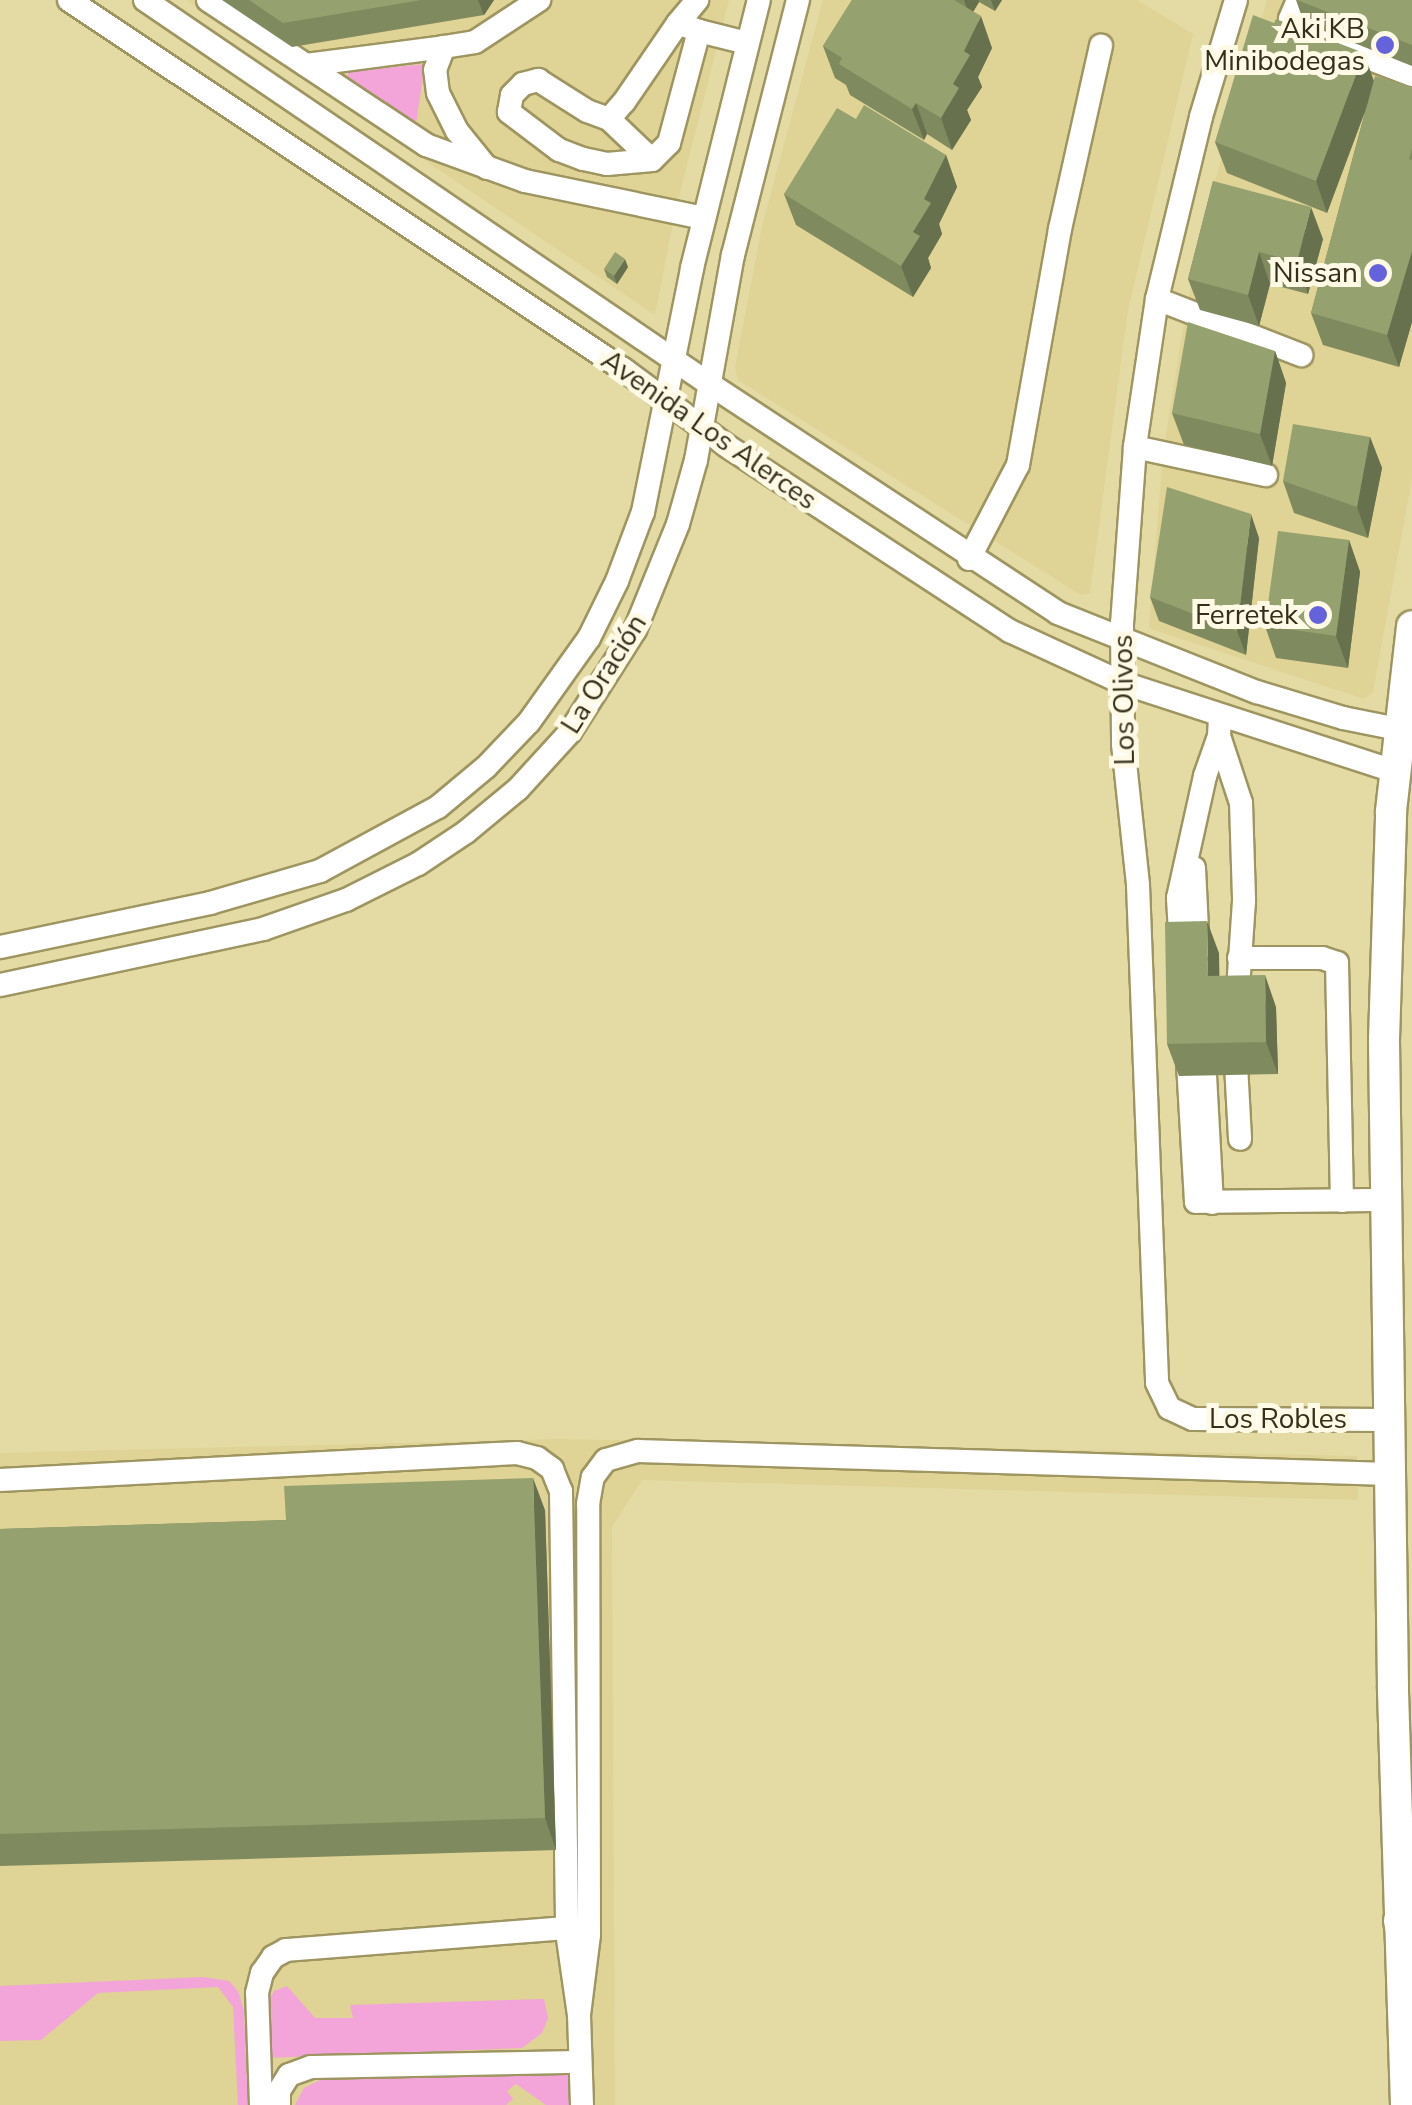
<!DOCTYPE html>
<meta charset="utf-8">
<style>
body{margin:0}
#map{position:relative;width:1412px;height:2105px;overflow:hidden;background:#e4daa4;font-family:"Nunito Sans",sans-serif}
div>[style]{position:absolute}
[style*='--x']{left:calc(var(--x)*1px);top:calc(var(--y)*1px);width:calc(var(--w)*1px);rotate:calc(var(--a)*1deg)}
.built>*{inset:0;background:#dfd395}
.green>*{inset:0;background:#f3a5da}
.roads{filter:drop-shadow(2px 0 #9e9561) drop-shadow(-2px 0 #9e9561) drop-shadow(0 2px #9e9561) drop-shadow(0 -2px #9e9561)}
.minor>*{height:22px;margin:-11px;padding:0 11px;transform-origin:11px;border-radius:11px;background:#fff}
.major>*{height:30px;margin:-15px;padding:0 15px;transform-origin:15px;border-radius:15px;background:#fff}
.highway>*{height:35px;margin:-17.5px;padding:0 17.5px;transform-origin:17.5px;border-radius:17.5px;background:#fff}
.wall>*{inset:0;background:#808a5f}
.shaded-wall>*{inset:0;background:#68714d}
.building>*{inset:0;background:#95a16e}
.dots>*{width:28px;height:28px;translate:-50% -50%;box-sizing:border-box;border:5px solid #fefae5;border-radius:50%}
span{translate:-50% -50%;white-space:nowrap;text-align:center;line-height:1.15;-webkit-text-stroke:10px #fefae5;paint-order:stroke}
.poi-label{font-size:28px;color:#332f19}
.right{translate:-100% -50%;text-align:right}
.street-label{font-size:28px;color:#332f19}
</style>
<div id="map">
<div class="built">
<div style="clip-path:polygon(186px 0,729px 0,675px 212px,655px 315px)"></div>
<div style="clip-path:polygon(823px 0,1137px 0,1193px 34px,1128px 310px,1090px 593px,1081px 595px,738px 380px,735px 368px,762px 226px)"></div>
<div style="clip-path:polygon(1267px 0,1412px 0,1412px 478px,1373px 692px,1364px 699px,1149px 628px,1163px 453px,1186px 310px,1211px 195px)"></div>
<div style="clip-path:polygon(560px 1439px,1357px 1456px,1358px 1500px,642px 1480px,612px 1527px,615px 2105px,0 2105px,0 1453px)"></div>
</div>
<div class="green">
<div style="clip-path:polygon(425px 64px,416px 123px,348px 77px,348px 72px)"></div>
<div style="clip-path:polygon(203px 1977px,229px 1981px,238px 1991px,244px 2011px,248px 2105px,238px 2105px,233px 2007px,218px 1987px,98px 1993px,41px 2040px,0 2041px,0 1986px)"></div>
<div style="clip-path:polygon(287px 1986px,315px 2018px,353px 2018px,350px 2005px,544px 1999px,548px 2018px,542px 2033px,522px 2048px,266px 2058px,264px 2008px,274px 1991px)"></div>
<div style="clip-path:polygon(572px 2074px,571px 2105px,546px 2105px,516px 2084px,507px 2091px,513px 2099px,506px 2105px,295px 2105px,304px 2088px,320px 2080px)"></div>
</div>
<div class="roads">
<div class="minor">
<div style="--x:69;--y:0;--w:666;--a:33.67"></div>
<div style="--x:623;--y:369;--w:129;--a:36.5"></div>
<div style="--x:727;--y:446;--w:338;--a:33.2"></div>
<div style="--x:1010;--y:631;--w:124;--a:24.7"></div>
<div style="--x:1123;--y:683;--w:285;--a:18"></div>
<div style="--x:145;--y:0;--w:681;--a:34.23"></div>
<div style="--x:708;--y:383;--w:419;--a:33.3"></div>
<div style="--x:1058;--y:613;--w:214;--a:21.7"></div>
<div style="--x:1257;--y:692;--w:90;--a:16.8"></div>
<div style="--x:1343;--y:718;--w:56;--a:11.3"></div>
<div style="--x:208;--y:0;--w:262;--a:33.6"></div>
<div style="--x:426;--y:145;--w:105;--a:20"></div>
<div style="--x:525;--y:181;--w:183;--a:11.7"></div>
<div style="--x:1236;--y:0;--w:122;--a:106.7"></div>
<div style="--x:1201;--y:117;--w:187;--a:103.6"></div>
<div style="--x:1157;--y:299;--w:150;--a:98.5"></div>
<div style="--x:1135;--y:447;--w:176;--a:94.2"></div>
<div style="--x:1122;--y:623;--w:121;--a:89.5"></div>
<div style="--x:1123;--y:744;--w:142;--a:83.9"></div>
<div style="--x:1138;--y:885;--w:498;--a:87.8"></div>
<div style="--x:1157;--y:1383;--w:28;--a:64"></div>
<div style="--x:1169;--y:1408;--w:26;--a:25"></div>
<div style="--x:1193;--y:1419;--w:196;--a:0.3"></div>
<div style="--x:1298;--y:0;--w:21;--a:113"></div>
<div style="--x:1290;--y:19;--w:14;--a:60"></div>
<div style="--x:1297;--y:31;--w:123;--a:20.9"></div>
<div style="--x:678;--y:23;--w:22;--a:21"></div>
<div style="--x:699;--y:31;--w:116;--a:105"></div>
<div style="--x:669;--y:143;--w:24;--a:135"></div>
<div style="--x:652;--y:160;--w:45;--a:174.9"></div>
<div style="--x:607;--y:164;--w:25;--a:-168"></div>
<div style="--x:583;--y:159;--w:26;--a:-159"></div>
<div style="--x:559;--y:150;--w:63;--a:-142.8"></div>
<div style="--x:509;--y:112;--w:17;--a:-80"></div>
<div style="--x:512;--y:95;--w:16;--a:-45"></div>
<div style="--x:523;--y:84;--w:16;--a:-15"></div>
<div style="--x:538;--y:80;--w:58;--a:32.3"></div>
<div style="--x:587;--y:111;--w:23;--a:20"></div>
<div style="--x:609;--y:119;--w:23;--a:-49"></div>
<div style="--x:624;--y:102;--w:96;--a:-55.6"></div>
<div style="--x:678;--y:23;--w:30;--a:-50"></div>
<div style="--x:699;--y:31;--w:49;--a:14"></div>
<div style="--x:306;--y:65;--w:139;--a:-7.4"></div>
<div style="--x:609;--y:119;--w:59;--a:43.6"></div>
<div style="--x:487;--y:168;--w:48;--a:-129"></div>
<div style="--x:457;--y:131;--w:42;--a:-116.6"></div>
<div style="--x:438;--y:93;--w:23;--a:-97"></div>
<div style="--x:435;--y:70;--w:25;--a:-69"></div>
<div style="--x:444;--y:47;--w:31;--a:-9"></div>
<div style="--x:475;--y:42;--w:77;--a:-33.3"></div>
<div style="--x:1157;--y:299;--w:155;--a:21.3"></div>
<div style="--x:1135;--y:447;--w:134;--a:12.1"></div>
<div style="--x:969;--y:559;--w:106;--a:-62.5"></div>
<div style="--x:1018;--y:465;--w:240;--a:-79.9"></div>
<div style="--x:1060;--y:229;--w:188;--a:-77.4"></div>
<div style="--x:1219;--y:736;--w:71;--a:71.8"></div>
<div style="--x:1241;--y:803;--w:98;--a:88.2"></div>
<div style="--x:1244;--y:901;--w:103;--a:93.9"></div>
<div style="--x:1194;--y:868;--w:83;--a:87.2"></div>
<div style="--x:0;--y:947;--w:215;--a:-11.8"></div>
<div style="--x:210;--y:903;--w:115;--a:-16.2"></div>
<div style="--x:320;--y:871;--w:134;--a:-28.5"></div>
<div style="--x:438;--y:807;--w:62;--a:-39.8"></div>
<div style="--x:486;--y:767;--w:62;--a:-46.3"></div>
<div style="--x:529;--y:722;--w:103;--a:-54.5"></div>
<div style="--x:589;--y:638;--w:64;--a:-63.8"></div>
<div style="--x:617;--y:581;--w:74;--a:-69.4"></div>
<div style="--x:643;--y:512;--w:249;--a:-78.6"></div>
<div style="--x:692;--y:268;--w:276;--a:-76"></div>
<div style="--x:1181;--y:949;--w:51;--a:-93.4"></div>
<div style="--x:1178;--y:898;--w:125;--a:-77.5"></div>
<div style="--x:1205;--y:776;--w:42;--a:-70.7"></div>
<div style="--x:1219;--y:736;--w:18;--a:-87"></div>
<div style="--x:1239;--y:958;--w:83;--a:0"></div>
<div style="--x:1322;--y:958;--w:16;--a:18"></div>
<div style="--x:1337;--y:963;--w:238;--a:88.8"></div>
<div style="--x:0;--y:985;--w:269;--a:-12"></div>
<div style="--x:263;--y:929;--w:88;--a:-19.3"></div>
<div style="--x:346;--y:900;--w:80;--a:-26.6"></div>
<div style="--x:418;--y:864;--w:58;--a:-33.7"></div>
<div style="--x:466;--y:832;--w:67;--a:-39.6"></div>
<div style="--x:518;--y:789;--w:77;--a:-47.6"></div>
<div style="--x:570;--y:732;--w:121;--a:-57.5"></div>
<div style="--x:635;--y:630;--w:114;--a:-67.9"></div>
<div style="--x:678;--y:524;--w:66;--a:-74.3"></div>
<div style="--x:696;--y:460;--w:208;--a:-79.8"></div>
<div style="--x:733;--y:255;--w:263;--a:-75.7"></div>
<div style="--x:1187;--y:1046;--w:156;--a:86.7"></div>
<div style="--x:1196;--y:1202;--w:192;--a:-0.6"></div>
<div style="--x:1235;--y:1046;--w:93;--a:86.9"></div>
<div style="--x:1205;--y:1075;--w:128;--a:86.9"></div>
<div style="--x:0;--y:1480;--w:518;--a:-2.99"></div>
<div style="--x:517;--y:1453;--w:21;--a:14"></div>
<div style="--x:537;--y:1458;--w:19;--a:36"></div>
<div style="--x:552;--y:1469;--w:24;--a:68"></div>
<div style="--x:561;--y:1491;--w:441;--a:89.2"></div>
<div style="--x:567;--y:1932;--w:84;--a:81.8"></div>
<div style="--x:579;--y:2015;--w:90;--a:88.1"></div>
<div style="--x:579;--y:2015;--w:81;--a:-82.9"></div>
<div style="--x:589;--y:1935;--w:431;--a:-90.1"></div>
<div style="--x:588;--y:1504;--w:27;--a:-80"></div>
<div style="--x:593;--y:1477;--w:21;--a:-53"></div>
<div style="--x:606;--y:1460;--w:33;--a:-16"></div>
<div style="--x:638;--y:1451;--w:752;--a:1.75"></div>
<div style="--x:261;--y:2105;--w:112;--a:-92"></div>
<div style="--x:257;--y:1993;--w:21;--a:-76"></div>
<div style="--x:262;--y:1973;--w:19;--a:-55"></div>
<div style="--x:273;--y:1957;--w:15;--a:-28"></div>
<div style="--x:286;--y:1950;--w:283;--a:-4.5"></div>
<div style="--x:279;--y:2105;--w:14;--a:-90"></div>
<div style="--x:279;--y:2091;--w:19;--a:-58"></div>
<div style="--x:289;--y:2075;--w:23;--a:-20"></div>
<div style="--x:311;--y:2067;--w:269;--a:-1.1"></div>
</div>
<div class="major">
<div style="--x:1406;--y:2105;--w:419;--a:-91.8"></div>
<div style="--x:1393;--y:1686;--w:646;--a:-90.8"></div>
<div style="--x:1384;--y:1040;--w:229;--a:-88.2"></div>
<div style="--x:1391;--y:811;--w:186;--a:-83.5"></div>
</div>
<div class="highway">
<div style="--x:1401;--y:1920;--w:55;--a:78.5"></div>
</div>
</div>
<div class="wall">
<div style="clip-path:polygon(222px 0,494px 0,484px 15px,292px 47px)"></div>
<div style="clip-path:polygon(852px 0,1002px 0,995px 11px,979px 2px,973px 12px,992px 48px,978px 77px,982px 87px,967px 110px,971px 120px,952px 150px,927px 134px,924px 140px,850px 95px,846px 85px,835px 78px,823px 46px)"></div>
<div style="clip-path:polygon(1296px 0,1412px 0,1412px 66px,1304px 23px)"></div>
<div style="clip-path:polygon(1374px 80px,1412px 87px,1412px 322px,1399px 367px,1323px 345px,1311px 313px,1365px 112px,1327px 213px,1227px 173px,1215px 142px)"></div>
<div style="clip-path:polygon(856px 119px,946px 155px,957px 187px,939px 224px,942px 234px,928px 258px,931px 268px,913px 297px,796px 225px,784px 194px)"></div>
<div style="clip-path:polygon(1213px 181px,1323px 239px,1308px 294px,1270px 284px,1259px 326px,1200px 310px,1188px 279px)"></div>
<div style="clip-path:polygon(628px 267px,617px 284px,607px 277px,604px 269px)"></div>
<div style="clip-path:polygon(1275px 351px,1286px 383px,1272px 466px,1184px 445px,1172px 413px)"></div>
<div style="clip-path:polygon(1370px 437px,1382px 468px,1368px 538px,1294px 513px,1283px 481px)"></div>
<div style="clip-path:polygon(1259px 538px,1246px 655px,1159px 621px,1150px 597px)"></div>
<div style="clip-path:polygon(1349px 540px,1360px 572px,1348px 668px,1276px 658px,1265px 626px)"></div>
<div style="clip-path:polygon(1219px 953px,1219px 976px,1276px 1007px,1278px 1074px,1179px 1076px,1167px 1044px)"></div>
<div style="clip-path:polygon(545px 1510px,556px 1850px,0 1866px,0 1529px,286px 1520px)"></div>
</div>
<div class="shaded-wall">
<div style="clip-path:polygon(478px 0,494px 0,484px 15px)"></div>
<div style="clip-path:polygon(964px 0,979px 0,979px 2px,970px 17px)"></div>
<div style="clip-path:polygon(991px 0,1002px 0,995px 11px)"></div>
<div style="clip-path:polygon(981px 16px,992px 48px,978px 77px,982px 87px,967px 110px,971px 120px,952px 150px,941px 118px,964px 51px)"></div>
<div style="clip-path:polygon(1364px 53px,1375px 84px,1327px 213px,1316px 181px)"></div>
<div style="clip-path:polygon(916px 103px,927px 134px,924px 140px,912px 109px)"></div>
<div style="clip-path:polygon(946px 155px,957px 187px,939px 224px,942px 234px,928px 258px,931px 268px,913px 297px,901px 266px,924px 199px)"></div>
<div style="clip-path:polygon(1311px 207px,1323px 239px,1308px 294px,1297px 262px)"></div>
<div style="clip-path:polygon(1412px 251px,1412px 322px,1399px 367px,1387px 335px)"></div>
<div style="clip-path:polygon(1259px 252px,1270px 284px,1259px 326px,1248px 295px)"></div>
<div style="clip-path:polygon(625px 259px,628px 267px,617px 284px,614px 276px)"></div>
<div style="clip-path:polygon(1275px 351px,1286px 383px,1272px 466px,1260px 434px)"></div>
<div style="clip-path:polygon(1370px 437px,1382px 468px,1368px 538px,1357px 507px)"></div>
<div style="clip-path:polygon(1251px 514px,1259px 538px,1246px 655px,1237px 631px)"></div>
<div style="clip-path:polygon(1349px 540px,1360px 572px,1348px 668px,1336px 636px)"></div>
<div style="clip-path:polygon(1207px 921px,1219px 953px,1220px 1008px,1208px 976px)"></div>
<div style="clip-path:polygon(1265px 975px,1276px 1007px,1278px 1074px,1266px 1042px)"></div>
<div style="clip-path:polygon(533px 1478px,545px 1510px,556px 1850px,545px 1818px)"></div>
</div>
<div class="building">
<div style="clip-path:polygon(249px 0,422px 0,283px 23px)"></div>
<div style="clip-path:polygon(852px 0,954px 0,981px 16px,964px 51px,970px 55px,953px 84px,959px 88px,941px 118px,916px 103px,912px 109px,839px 64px,842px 58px,823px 46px)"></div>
<div style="clip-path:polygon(1297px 0,1412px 0,1412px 45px)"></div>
<div style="clip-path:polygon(1253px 15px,1274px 23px,1276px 19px,1364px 53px,1316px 181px,1215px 142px)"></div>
<div style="clip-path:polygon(1375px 76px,1412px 87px,1412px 148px,1409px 159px,1412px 160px,1412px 251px,1387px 335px,1311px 313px)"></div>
<div style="clip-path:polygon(864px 105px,946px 155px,924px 199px,931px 203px,913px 232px,920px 236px,901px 266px,784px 194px,837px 108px,856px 119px)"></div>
<div style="clip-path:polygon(1213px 181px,1311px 207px,1297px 262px,1259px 252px,1248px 295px,1188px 279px)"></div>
<div style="clip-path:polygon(615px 252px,625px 259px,614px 276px,604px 269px)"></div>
<div style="clip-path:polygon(1188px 322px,1275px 351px,1260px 434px,1172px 413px)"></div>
<div style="clip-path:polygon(1293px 424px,1370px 437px,1357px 507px,1283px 481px)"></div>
<div style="clip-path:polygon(1167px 487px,1251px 514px,1237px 631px,1150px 597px)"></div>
<div style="clip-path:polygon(1278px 531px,1349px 540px,1336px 636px,1265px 626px)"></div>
<div style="clip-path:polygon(1207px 921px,1208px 976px,1265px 975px,1266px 1042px,1167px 1044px,1165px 922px)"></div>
<div style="clip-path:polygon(533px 1478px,545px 1818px,0 1834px,0 1529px,286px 1520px,284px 1486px)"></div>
</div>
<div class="dots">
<div style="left:1385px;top:45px;background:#6463dc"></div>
<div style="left:1378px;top:273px;background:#6463dc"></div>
<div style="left:1318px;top:615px;background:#6463dc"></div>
</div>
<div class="poi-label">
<span class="right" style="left:1365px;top:45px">Aki KB<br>Minibodegas</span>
<span class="right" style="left:1358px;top:273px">Nissan</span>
<span class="right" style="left:1298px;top:615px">Ferretek</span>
</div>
<div class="street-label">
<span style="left:709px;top:430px;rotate:35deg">Avenida Los Alerces</span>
<span style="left:604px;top:674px;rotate:-58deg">La Oración</span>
<span style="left:1124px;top:700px;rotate:-91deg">Los Olivos</span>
<span style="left:1278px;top:1419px">Los Robles</span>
</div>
</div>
